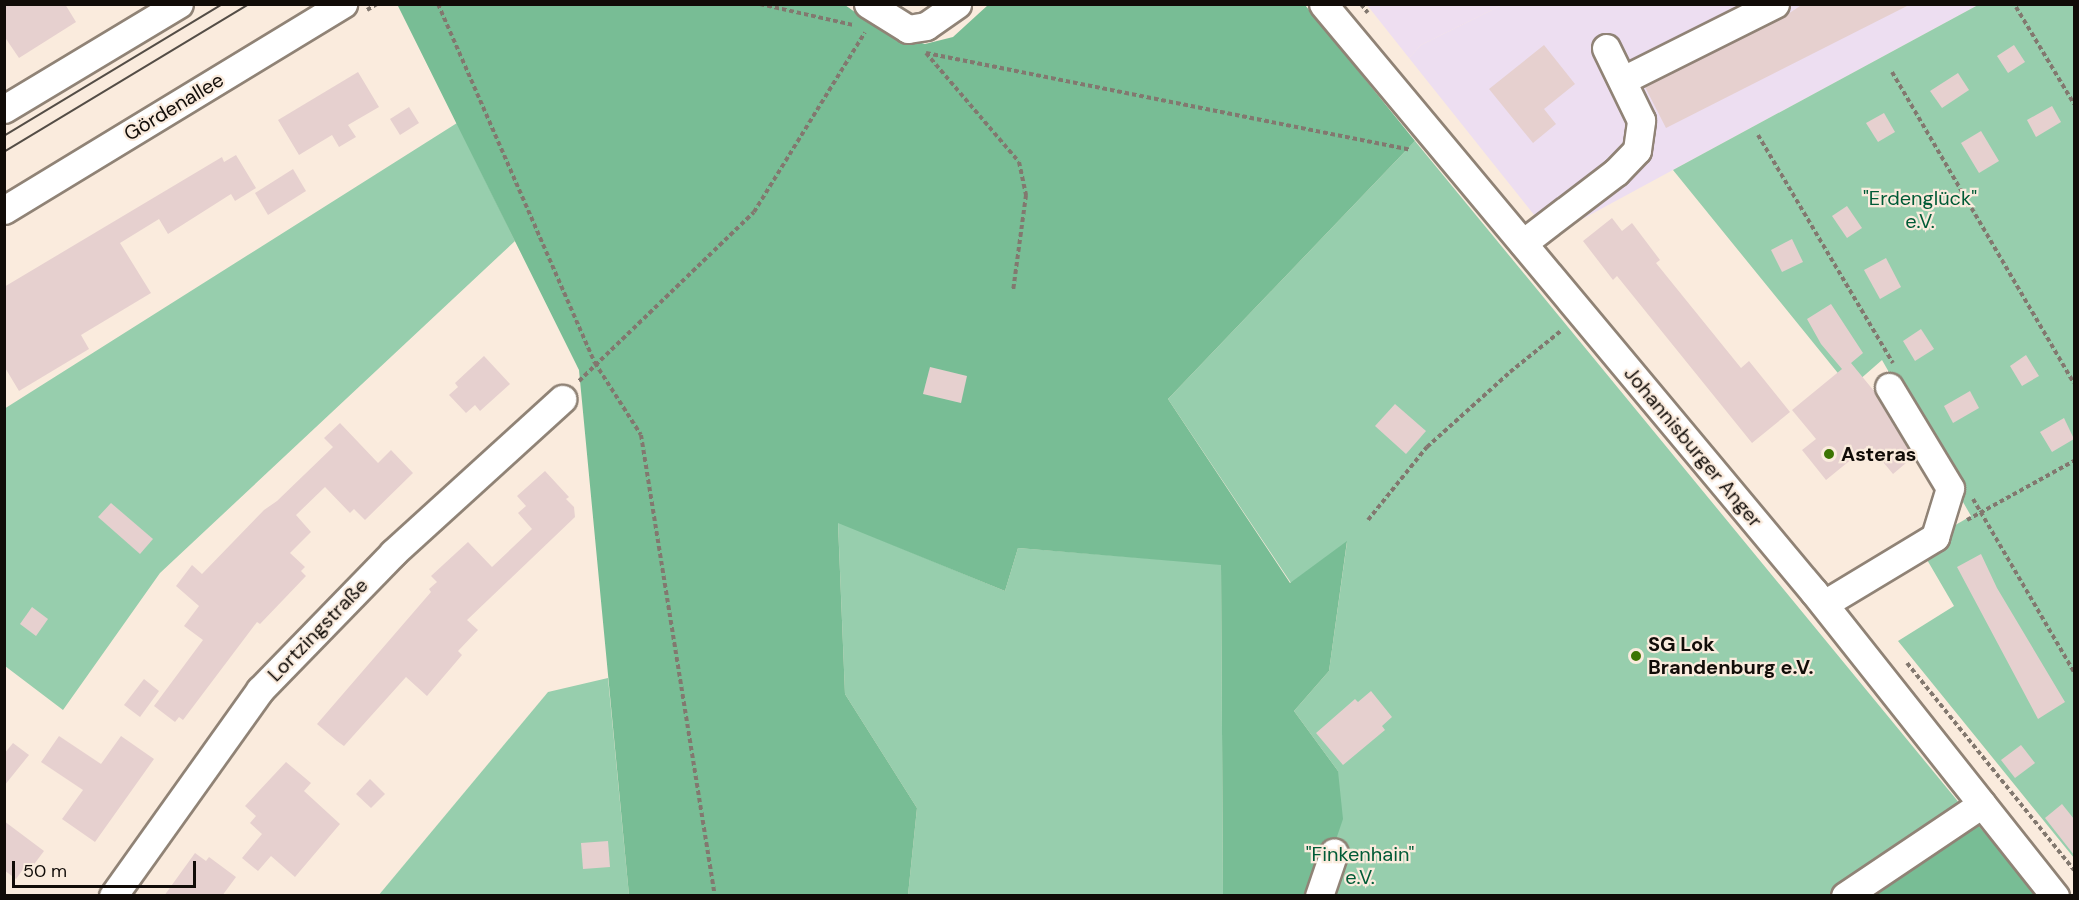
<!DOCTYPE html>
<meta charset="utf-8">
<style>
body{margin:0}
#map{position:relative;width:2079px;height:900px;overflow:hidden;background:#faebdd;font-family:"DM Sans",sans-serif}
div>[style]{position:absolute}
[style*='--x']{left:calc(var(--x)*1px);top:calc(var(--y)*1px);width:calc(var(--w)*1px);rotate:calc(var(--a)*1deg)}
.commercial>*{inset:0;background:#eedef1}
.industrial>*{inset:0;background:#eddef1}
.green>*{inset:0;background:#97cead}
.forest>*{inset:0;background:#78bd95}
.building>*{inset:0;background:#e6d0cf}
.path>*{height:4px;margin-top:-2px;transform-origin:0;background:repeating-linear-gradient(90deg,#82786f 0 4.5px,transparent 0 7.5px)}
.roads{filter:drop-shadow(2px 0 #908376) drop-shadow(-2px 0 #908376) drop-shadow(0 2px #908376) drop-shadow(0 -2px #908376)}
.minor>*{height:27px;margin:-13.5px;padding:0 13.5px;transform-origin:13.5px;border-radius:13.5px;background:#fff}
.tram>*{height:1.5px;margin:-0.75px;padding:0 0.75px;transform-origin:0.75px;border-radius:0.75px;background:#544d46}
.dots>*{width:16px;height:16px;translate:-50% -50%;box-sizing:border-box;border:3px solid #faebdd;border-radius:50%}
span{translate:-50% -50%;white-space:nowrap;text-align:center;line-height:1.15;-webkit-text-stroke:4.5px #faebdd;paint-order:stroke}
.street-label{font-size:20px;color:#110c08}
.park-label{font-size:20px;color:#005b36}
.poi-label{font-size:20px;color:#110c08;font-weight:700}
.left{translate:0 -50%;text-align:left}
.frame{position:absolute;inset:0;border:6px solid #110c08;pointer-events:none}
.scale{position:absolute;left:12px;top:861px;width:184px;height:27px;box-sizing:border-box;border:3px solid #110c08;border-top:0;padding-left:8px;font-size:18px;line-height:21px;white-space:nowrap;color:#110c08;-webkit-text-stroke:4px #faebdd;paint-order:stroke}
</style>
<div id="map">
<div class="commercial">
<div style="clip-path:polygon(1367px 5px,1502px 5px,1421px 45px,1409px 58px)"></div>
</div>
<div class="industrial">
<div style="clip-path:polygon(1502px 5px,1978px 5px,1551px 236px,1409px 58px,1421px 45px)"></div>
</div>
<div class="green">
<div style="clip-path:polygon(1978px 5px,2074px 5px,2074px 858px,1898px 641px,1954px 606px,1919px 546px,1971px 516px,1882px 360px,1850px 388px,1673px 170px)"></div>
<div style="clip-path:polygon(457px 123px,515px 241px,160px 573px,63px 710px,5px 666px,4px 409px)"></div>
<div style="clip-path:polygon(1415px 141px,1965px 810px,1836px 895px,1317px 895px,1338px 771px,1294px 711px,1329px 671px,1347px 542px,1291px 583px,1168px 399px)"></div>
<div style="clip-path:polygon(838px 522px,1005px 591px,1018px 548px,1221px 564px,1223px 895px,908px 895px,917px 808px,845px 694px)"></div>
<div style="clip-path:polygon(608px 678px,629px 895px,378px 896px,548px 692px)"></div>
</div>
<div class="forest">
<div style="clip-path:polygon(401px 4px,845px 5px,880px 30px,925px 44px,953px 37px,988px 5px,1305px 5px,1415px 141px,1168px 399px,1290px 583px,1347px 541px,1329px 671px,1294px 711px,1338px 771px,1343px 819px,1317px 895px,1223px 895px,1221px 565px,1018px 548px,1005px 591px,838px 523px,845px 694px,917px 808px,908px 895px,629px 895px,579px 370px,398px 6px)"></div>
<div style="clip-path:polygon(1965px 810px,2038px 895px,1836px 896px)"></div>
</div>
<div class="building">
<div style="clip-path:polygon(4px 4px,65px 4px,76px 22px,19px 58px,4px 36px)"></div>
<div style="clip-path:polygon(1803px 4px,1911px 4px,1666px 128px,1645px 87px,1782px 18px)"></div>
<div style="clip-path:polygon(1544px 45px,1575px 84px,1544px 109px,1556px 124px,1533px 143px,1489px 89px)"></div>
<div style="clip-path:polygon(2014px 45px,2025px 62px,2008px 73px,1997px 56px)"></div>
<div style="clip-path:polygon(358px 72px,379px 107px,348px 125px,356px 137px,339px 147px,332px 135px,299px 155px,278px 120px)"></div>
<div style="clip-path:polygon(1958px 73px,1969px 90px,1942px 108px,1930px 91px)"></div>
<div style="clip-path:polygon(2052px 106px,2061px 122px,2036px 137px,2027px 120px)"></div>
<div style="clip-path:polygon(409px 107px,419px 123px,400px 135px,390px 119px)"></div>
<div style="clip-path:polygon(1884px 113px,1895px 132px,1878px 142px,1866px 123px)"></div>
<div style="clip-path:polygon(1981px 131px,1999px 161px,1979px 173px,1961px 143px)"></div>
<div style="clip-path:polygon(236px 155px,256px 188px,235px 201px,231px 194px,168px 234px,159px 219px,120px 243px,151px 293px,81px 335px,89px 349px,19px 391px,4px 366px,4px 287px,222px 157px,224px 162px)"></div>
<div style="clip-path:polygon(293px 169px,306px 191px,268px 215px,255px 193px)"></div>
<div style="clip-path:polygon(1847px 206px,1862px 228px,1847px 238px,1832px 216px)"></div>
<div style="clip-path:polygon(1612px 218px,1622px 231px,1632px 223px,1660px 260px,1656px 263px,1741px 368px,1749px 361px,1790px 412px,1752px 443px,1617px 276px,1613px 280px,1583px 241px)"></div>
<div style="clip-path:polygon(1792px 239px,1803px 262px,1782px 272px,1771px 250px)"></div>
<div style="clip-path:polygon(1886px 258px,1901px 287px,1880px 299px,1864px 270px)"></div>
<div style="clip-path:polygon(1831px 304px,1863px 353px,1851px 363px,1874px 391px,1913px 457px,1893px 474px,1869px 445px,1826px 480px,1802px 450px,1816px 439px,1792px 410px,1842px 369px,1821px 344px,1807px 319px)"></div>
<div style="clip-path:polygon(1921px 329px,1934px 349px,1915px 361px,1903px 341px)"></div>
<div style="clip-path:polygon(2026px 355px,2039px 376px,2022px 386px,2010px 366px)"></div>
<div style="clip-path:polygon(484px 356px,510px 384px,480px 411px,475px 405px,466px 413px,449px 395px,458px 387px,455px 383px)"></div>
<div style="clip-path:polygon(930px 367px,967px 376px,961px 403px,923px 394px)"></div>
<div style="clip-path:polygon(1970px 391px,1979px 408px,1953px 423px,1944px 406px)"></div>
<div style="clip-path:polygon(1395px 404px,1426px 431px,1406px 454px,1375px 426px)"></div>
<div style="clip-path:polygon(2064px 418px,2074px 439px,2052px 452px,2040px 432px)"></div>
<div style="clip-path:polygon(340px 423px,378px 463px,391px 450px,413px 473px,365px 520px,354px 509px,350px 513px,325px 487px,296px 515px,311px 532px,290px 553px,305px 567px,301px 571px,306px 576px,260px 624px,257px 622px,183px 720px,179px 717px,175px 722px,154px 706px,203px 640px,184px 626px,199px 606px,176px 586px,192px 565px,202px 574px,264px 510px,277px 501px,333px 447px,324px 438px)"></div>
<div style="clip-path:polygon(545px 471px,569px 497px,566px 499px,574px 507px,575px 517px,467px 620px,478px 630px,458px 651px,462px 655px,427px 696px,406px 677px,344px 746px,337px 741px,317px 724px,431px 592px,429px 589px,437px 582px,431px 576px,468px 542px,492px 567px,532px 529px,518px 513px,526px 506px,517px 496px)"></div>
<div style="clip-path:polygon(111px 503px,153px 539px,140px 554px,98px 517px)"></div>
<div style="clip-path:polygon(1981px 554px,1997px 588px,2065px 702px,2038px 719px,1957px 567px)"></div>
<div style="clip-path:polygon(32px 607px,48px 619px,36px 636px,20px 624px)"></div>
<div style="clip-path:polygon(144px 679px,159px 691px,140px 717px,124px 705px)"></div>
<div style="clip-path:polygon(1371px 691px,1392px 717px,1382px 726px,1385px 730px,1343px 765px,1316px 733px,1355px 699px,1358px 702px)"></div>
<div style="clip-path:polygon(59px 736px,101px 764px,121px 736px,154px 759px,95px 842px,62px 819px,83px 790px,41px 762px)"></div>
<div style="clip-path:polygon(13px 743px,29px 755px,4px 786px,4px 754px)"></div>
<div style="clip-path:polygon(2021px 745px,2035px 763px,2015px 778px,2001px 760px)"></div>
<div style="clip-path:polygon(286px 762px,311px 783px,304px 791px,340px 824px,295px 877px,271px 856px,258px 871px,242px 858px,262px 834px,250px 823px,256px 816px,245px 806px)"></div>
<div style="clip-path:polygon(370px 779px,385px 794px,371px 808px,356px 794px)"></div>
<div style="clip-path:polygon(2062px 804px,2074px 819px,2074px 855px,2045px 818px)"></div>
<div style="clip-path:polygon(4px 821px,44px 851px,29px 871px,24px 868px,16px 879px,4px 870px)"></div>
<div style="clip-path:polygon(608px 841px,610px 867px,583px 869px,581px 843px)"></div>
<div style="clip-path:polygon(195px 853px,206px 861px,209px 857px,236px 877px,222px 896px,164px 896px)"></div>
</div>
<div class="path">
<div style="--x:438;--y:4;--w:392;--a:66.4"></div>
<div style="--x:595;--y:363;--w:85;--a:57.4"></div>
<div style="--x:641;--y:435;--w:467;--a:80.9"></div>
<div style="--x:760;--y:4;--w:95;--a:12.7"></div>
<div style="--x:1361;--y:4;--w:11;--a:52"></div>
<div style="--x:2016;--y:7;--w:113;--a:59.1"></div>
<div style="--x:367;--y:10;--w:12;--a:-31"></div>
<div style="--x:926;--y:53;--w:494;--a:11.3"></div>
<div style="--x:926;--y:53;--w:143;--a:49.5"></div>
<div style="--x:1019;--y:162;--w:34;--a:78"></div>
<div style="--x:1026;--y:195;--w:97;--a:97.7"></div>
<div style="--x:1892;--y:72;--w:360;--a:59.7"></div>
<div style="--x:1758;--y:135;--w:265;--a:59.4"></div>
<div style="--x:579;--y:381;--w:243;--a:-44"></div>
<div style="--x:754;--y:212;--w:211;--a:-58.3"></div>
<div style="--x:1973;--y:499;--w:200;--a:59.7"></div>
<div style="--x:1368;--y:520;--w:94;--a:-51.1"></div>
<div style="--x:1427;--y:447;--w:112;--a:-42.1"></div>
<div style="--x:1510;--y:372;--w:67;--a:-38.9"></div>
<div style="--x:1967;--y:520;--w:122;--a:-28.9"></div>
<div style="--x:1907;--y:663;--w:266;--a:51.1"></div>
</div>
<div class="roads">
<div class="minor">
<div style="--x:868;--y:4;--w:47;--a:32"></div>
<div style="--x:908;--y:29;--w:18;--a:-9"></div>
<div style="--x:926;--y:26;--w:38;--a:-35"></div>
<div style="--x:1323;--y:4;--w:766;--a:50.14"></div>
<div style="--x:1814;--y:592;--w:388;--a:51.6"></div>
<div style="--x:1623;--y:80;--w:170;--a:-26.6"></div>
<div style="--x:4;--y:109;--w:204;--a:-31"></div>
<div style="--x:4;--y:210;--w:397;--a:-31.3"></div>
<div style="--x:1523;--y:243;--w:117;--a:-37.4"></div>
<div style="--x:1616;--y:172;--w:30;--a:-46"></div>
<div style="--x:1637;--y:150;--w:30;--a:-82"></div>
<div style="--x:1641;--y:120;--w:80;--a:-115.9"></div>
<div style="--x:1824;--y:604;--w:130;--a:-31.1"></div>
<div style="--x:1935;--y:537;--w:51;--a:-73"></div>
<div style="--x:1950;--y:488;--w:118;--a:-121.1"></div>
<div style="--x:113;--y:896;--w:253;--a:-54.5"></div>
<div style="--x:260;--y:690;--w:191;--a:-45.8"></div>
<div style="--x:393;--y:553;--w:229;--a:-42.3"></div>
<div style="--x:1319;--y:896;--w:46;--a:-71.2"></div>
<div style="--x:1845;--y:896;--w:165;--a:-33.9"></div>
</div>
</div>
<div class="tram">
<div style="--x:4;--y:136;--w:256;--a:-31.1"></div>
<div style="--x:4;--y:152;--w:286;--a:-31.1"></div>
</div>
<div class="dots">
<div style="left:1829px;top:454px;background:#3c7403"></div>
<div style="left:1636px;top:656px;background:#3c7403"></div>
</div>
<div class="street-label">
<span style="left:174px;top:107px;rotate:-31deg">Gördenallee</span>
<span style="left:1693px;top:447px;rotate:50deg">Johannisburger Anger</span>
<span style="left:318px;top:630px;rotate:-46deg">Lortzingstraße</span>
</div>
<div class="park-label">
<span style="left:1920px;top:210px">"Erdenglück"<br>e.V.</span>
<span style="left:1360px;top:866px">"Finkenhain"<br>e.V.</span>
</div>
<div class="poi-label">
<span class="left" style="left:1841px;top:454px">Asteras</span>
<span class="left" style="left:1648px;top:656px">SG Lok<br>Brandenburg e.V.</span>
</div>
<div class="frame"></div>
<div class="scale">50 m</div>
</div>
